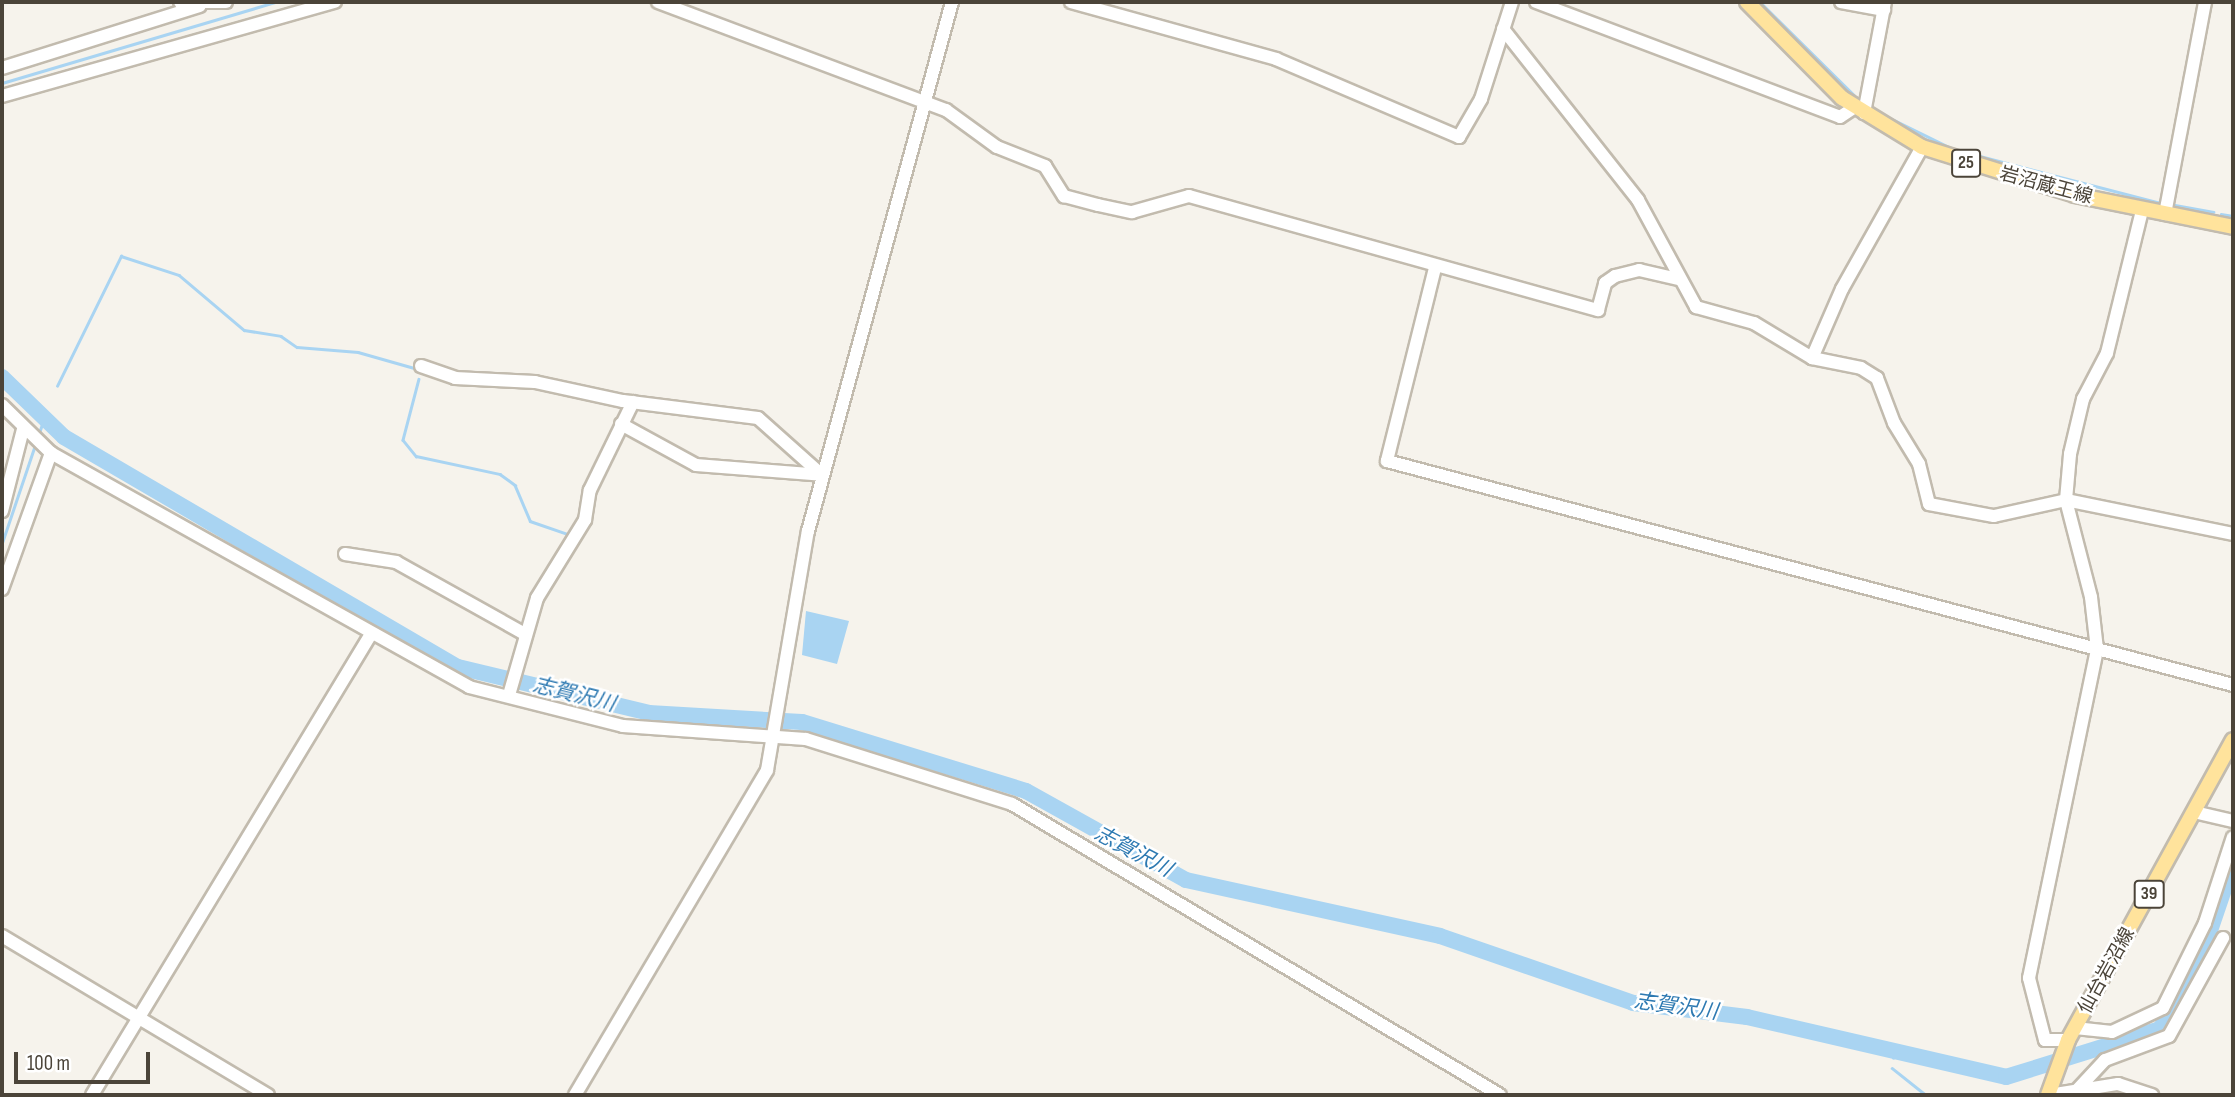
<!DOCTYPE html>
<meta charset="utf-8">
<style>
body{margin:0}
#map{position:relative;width:2235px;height:1097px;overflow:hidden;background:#f6f3ec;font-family:"Sofia Sans Condensed","Noto Sans JP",sans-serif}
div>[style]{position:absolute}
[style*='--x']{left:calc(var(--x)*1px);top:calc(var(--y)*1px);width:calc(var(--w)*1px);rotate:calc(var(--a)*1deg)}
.water>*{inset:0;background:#a9d4f2}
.stream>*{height:2.5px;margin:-1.25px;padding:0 1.25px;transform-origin:1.25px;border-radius:1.25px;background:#a9d4f2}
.river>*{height:16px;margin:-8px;padding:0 8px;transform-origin:8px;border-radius:8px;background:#a9d4f2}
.roads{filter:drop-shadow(2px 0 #c2bbae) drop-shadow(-2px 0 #c2bbae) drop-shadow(0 2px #c2bbae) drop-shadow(0 -2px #c2bbae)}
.minor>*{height:12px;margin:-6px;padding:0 6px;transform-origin:6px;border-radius:6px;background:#fff}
.major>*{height:14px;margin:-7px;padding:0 7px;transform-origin:7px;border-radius:7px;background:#ffe39c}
span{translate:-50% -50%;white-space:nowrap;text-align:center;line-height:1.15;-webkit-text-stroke:5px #fff;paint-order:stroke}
.shield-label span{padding:2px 5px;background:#fff;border:2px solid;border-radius:5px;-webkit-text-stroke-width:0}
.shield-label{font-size:18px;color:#4b4439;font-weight:700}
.street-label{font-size:19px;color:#4b4439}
.water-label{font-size:21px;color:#2e7ab2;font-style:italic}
.frame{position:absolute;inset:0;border:4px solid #4b4439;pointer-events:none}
.scale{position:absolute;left:14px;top:1052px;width:136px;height:32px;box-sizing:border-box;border:4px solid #4b4439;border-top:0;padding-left:9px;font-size:21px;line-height:24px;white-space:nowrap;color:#4b4439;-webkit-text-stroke:5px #fff;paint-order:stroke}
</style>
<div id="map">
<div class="water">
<div style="clip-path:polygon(806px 611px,849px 621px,837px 664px,802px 655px)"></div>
</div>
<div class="stream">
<div style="--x:1760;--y:2;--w:132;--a:44.7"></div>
<div style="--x:2;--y:83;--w:285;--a:-16.5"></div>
<div style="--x:1878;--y:112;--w:84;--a:26.3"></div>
<div style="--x:1953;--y:149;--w:214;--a:14.6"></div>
<div style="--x:2175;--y:205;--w:39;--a:10"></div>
<div style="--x:2221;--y:214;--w:12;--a:9"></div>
<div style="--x:419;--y:379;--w:63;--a:104.7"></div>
<div style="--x:403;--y:440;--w:21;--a:51"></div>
<div style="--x:416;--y:456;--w:86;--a:12.1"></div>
<div style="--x:500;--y:474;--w:19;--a:36"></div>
<div style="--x:515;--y:485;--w:39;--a:67"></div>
<div style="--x:530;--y:521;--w:39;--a:19"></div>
<div style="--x:57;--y:386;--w:145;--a:-63.8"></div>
<div style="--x:121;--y:256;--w:61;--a:18.1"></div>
<div style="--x:179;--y:275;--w:85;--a:40.2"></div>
<div style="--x:244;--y:330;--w:37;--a:9"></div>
<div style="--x:281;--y:336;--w:19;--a:35"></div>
<div style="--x:297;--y:347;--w:61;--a:4.7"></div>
<div style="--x:358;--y:352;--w:58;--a:15.9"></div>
<div style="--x:38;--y:436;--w:18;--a:-71"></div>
<div style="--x:2;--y:543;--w:107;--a:-71.4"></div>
<div style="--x:1893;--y:1058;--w:7;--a:-74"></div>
<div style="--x:1892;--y:1068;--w:43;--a:38.5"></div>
</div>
<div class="river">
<div style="--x:2;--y:377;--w:86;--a:44.1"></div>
<div style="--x:64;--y:437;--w:456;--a:30.3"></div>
<div style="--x:458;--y:667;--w:196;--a:13.5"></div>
<div style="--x:649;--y:713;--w:153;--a:3.4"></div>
<div style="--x:802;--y:722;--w:234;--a:17.1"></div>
<div style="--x:1026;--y:791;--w:183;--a:29.1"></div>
<div style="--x:1186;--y:880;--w:260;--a:12.4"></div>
<div style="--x:1440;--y:936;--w:204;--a:19.1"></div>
<div style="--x:1633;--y:1003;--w:115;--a:7"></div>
<div style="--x:1747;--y:1017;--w:266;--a:13"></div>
<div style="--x:2006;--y:1077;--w:161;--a:-17.3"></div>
<div style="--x:2160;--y:1029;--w:77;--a:-59.4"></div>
<div style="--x:2199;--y:963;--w:106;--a:-71.2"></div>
</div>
<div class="roads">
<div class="minor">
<div style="--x:180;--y:2;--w:46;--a:0"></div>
<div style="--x:658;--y:2;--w:308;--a:20.6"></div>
<div style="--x:946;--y:110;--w:63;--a:36"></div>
<div style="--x:997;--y:147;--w:52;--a:21.6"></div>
<div style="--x:1045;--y:166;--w:36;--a:58"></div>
<div style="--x:1064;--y:196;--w:35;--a:15"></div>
<div style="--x:1098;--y:205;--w:35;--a:12"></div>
<div style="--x:1132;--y:212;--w:59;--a:-15.7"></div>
<div style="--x:1189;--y:196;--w:425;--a:15.6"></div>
<div style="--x:1598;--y:310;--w:28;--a:-75"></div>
<div style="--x:1605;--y:283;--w:12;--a:-35"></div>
<div style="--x:1615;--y:276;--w:25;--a:-14"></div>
<div style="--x:1639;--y:270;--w:40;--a:13"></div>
<div style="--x:1071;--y:2;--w:213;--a:15.5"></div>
<div style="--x:1276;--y:59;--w:199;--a:23.1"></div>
<div style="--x:1459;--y:137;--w:44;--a:-59.9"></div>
<div style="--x:1481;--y:99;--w:102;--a:-72.3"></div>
<div style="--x:1536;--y:2;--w:325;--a:20.7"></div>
<div style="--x:1840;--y:117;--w:18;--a:-34"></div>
<div style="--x:1841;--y:2;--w:44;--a:10.5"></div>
<div style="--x:1503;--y:29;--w:218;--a:51.7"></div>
<div style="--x:1638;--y:200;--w:122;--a:61.5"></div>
<div style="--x:1696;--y:307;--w:60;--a:15.4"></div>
<div style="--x:1754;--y:323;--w:68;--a:31.1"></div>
<div style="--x:1812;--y:358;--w:50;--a:11.5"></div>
<div style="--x:1861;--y:368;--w:19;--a:32"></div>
<div style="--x:1877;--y:378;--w:48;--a:69.3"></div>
<div style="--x:1894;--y:423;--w:48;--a:58.6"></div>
<div style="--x:1919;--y:464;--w:41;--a:76"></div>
<div style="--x:1929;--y:504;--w:66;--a:10.5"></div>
<div style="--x:1994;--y:516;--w:74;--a:-12.5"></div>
<div style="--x:2066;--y:500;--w:170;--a:11.5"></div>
<div style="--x:2;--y:68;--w:207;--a:-17.4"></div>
<div style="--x:2;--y:96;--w:346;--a:-15.8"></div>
<div style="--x:1864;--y:113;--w:113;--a:-79.3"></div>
<div style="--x:2165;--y:214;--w:216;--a:-79.3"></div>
<div style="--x:1435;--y:268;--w:199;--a:104"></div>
<div style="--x:1387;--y:461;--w:875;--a:14.83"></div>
<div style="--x:1812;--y:358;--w:75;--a:-66.5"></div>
<div style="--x:1842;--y:289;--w:163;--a:-60.6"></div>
<div style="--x:421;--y:366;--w:36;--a:19"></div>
<div style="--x:455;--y:378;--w:80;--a:2.9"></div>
<div style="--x:535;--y:382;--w:90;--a:12.2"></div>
<div style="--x:623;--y:401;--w:136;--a:7.2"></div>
<div style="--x:758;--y:418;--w:86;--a:41.7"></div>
<div style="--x:2;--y:405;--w:69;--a:44.4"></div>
<div style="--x:51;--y:453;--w:479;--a:29.2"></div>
<div style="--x:469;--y:687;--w:159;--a:14.2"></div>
<div style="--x:623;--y:726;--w:183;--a:4.1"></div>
<div style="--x:806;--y:739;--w:216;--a:17.5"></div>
<div style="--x:1012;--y:804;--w:568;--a:30.81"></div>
<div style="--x:621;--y:424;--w:85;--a:28.7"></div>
<div style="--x:696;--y:465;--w:126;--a:4.5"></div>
<div style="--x:2;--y:511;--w:85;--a:-75.6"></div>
<div style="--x:345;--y:554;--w:52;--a:8.9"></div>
<div style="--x:396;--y:562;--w:145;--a:29.2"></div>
<div style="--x:2;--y:589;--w:145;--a:-70.2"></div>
<div style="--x:509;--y:695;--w:101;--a:-73.9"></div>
<div style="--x:537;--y:598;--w:92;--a:-58.4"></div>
<div style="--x:585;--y:520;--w:30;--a:-81"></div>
<div style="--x:590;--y:490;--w:98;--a:-64"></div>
<div style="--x:2194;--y:812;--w:40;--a:13"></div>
<div style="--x:2;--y:936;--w:310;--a:30.9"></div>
<div style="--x:2075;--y:1028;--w:37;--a:6"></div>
<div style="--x:2112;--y:1032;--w:56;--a:-25.2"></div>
<div style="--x:2163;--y:1008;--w:95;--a:-63.7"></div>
<div style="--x:2205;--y:923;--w:90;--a:-72"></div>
<div style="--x:2068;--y:1040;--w:23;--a:180"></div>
<div style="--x:2045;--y:1040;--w:64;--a:-104.5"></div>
<div style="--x:2029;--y:978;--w:336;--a:-78.3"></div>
<div style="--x:2097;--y:649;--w:52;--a:-96.6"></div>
<div style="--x:2091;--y:597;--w:100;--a:-104.5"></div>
<div style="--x:2066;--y:500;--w:46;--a:-85"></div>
<div style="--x:2070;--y:454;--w:57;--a:-76.7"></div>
<div style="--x:2083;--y:399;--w:52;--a:-62.4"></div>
<div style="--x:2107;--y:353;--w:147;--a:-76.2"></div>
<div style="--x:2077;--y:1090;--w:41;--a:-47"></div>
<div style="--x:2105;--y:1060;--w:68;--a:-20.6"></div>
<div style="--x:2169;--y:1036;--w:112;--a:-61.1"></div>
<div style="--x:92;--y:1095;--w:539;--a:-58.82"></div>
<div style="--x:575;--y:1095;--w:377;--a:-59.4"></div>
<div style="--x:767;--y:770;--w:242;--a:-80.3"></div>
<div style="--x:808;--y:531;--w:548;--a:-74.77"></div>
<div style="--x:2049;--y:1095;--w:70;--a:-9.1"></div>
<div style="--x:2118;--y:1084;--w:36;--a:18"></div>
</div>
<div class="major">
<div style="--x:1747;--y:2;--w:135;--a:45.3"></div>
<div style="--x:1842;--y:98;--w:94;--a:31.5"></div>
<div style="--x:1922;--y:147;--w:160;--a:17.4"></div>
<div style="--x:2075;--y:195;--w:161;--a:11.4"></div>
<div style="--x:2048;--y:1095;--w:59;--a:-70"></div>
<div style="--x:2068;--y:1040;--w:342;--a:-61.2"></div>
</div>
</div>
<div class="shield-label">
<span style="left:1966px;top:163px">25</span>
<span style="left:2149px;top:894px">39</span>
</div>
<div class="street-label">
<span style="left:2046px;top:186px;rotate:15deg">岩沼蔵王線</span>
<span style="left:2107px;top:971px;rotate:-61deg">仙台岩沼線</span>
</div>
<div class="water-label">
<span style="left:574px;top:695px;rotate:14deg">志賀沢川</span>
<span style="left:1133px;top:852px;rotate:28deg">志賀沢川</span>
<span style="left:1676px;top:1007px;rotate:8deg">志賀沢川</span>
</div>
<div class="frame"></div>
<div class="scale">100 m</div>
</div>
